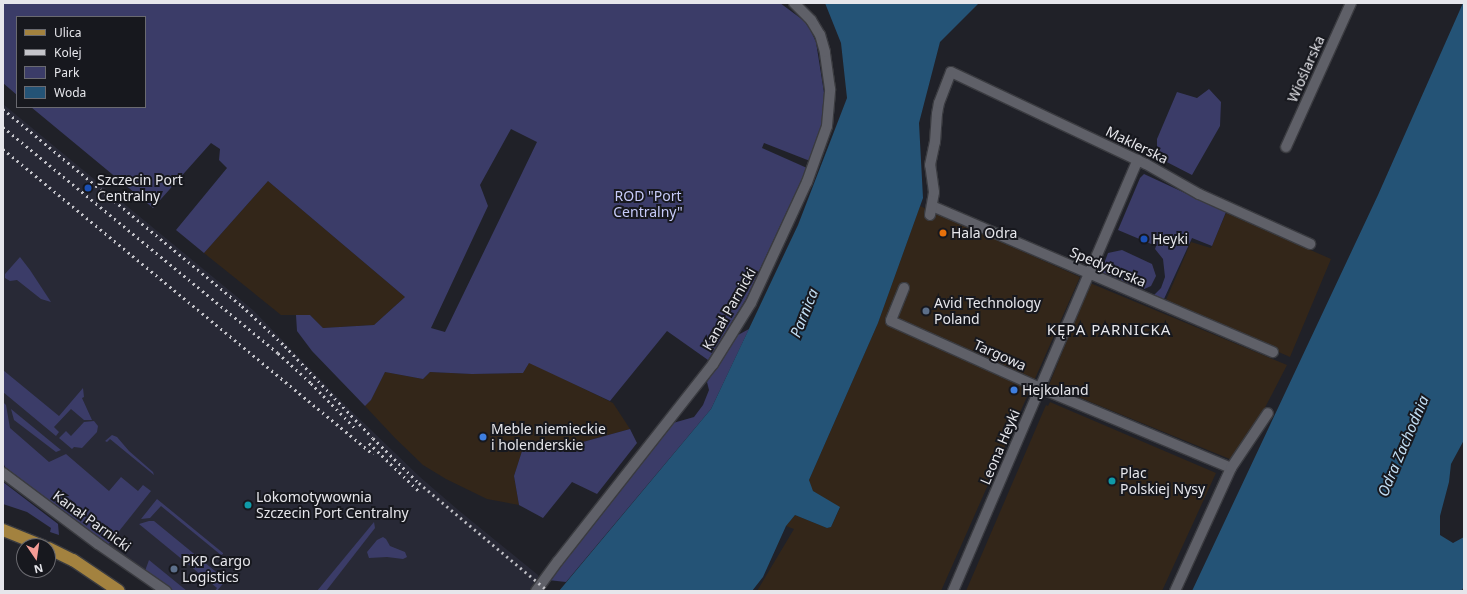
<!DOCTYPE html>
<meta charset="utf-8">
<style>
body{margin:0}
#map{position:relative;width:1467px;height:594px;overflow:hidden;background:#202128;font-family:"Noto Sans",sans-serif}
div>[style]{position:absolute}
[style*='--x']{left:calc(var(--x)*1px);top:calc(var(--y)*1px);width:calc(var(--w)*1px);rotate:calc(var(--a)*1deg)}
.industrial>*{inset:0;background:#332619}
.built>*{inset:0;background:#282936}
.green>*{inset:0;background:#3b3c68}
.water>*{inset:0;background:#245376}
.roads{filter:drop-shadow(1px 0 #3a3b40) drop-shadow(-1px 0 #3a3b40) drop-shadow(0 1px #3a3b40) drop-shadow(0 -1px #3a3b40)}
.minor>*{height:10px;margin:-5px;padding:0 5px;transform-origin:5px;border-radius:5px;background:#5f6068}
.major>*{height:12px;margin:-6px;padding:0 6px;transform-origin:6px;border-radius:6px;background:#a3823f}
.rail>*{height:2.5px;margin-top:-1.25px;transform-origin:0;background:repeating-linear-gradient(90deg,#c4c4ca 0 2px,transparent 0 6px)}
.dots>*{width:11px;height:11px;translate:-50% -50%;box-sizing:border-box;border:2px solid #17181e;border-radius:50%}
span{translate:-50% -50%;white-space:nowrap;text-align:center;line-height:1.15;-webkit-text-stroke:4px #17181e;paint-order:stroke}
.street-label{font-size:14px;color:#e6e6eb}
.poi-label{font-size:14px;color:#e6e6eb}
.left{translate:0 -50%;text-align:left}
.park-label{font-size:14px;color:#c7cbf9}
.water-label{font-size:15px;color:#c2def4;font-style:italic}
.neighbourhood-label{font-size:15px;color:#e6e6eb;letter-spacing:1px}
.frame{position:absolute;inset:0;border:4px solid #e6e6eb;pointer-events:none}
.legend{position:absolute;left:16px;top:16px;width:130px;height:92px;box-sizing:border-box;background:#17181e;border:1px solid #6a6a70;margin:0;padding:5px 7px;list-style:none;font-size:12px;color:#e6e6eb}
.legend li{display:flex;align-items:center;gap:8px;height:20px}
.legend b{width:20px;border:1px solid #6a6a70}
.north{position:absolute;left:16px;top:538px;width:40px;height:40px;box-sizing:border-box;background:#17181e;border:1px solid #6a6a70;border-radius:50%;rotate:167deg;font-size:11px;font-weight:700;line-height:16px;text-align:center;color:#e6e6eb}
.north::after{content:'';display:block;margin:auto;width:14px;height:18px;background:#f59c95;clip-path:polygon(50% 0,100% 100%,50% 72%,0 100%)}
</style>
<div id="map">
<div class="industrial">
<div style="clip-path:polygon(268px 181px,405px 297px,374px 325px,323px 328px,310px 315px,281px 315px,204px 253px)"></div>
<div style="clip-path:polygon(920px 206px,1080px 277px,941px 591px,757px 591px,794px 529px,786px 526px,795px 515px,827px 528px,831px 527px,840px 508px,812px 491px,809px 480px,878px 323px)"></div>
<div style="clip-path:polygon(1226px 213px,1331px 259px,1290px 357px,1165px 302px,1191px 242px,1211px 248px)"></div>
<div style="clip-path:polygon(1090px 283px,1287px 365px,1237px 462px,1049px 385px)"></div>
<div style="clip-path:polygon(529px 362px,613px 403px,630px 429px,571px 445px,522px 451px,514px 476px,519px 505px,487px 499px,446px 479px,423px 465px,395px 438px,365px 406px,371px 400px,385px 372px,423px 379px,430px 372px,472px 374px,523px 373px)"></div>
<div style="clip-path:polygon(1050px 402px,1216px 473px,1162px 591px,966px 591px,1046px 405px,1048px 406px)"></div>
</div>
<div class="built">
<div style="clip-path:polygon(3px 104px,253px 310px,342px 402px,420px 477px,457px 509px,538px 575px,539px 579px,532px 588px,529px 591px,174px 591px,108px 545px,5px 467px,3px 462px)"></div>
</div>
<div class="green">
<div style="clip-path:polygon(evenodd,3px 3px,780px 3px,807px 23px,816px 42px,825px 99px,822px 128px,810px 161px,764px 143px,762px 148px,807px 168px,746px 299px,708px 360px,667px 331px,610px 401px,529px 363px,523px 373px,472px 374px,430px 372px,423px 379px,385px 372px,371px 400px,365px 406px,312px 351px,297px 331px,296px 315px,310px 315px,323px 328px,374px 325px,405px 297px,268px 181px,204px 253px,176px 230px,227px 168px,219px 160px,220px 149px,211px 143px,153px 208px,31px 107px,145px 107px,145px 17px,17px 17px,17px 95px,3px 83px,3px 3px,511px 129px,537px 142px,445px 332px,431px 328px,488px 206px,480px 185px,511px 129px)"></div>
<div style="clip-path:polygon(1209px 89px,1221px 102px,1220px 126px,1192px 175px,1157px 157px,1157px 139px,1177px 92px,1197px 98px)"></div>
<div style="clip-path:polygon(1144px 174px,1226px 212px,1212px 246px,1192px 238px,1164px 299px,1154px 295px,1161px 288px,1165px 277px,1163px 259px,1155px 249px,1156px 246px,1118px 230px,1140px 178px)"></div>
<div style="clip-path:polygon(1122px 250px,1152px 264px,1156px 276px,1151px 286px,1142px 290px,1103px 273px,1102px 269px,1108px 253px)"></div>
<div style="clip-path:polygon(20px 257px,30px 270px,51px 302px,41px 299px,17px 280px,10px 281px,5px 278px,5px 274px)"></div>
<div style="clip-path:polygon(749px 329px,711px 409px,566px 582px,548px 580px,673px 423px,694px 417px,703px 405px,709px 390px,707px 382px,738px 335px)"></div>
<div style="clip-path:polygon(3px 370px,59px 416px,83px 388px,84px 397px,82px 398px,92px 420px,84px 420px,71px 409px,54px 427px,59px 432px,56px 436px,3px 392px)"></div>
<div style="clip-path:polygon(3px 402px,6px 405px,10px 428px,49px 462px,66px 454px,109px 491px,121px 477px,138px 491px,143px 485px,151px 491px,108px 545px,5px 467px,3px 462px)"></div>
<div style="clip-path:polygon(11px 409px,61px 450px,56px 452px,14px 420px)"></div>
<div style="clip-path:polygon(94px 421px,98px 426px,97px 432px,82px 448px,74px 447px,72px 449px,59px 438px,66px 431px,71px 436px,84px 422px)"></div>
<div style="clip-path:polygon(630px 429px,637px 443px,597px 494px,572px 482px,543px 518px,519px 505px,514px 476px,522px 451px,572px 445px)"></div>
<div style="clip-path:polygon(112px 435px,117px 437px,129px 451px,153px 472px,154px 475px,110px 439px,107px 442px,105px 441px)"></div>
<div style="clip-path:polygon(3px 482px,58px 524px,59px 535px,50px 532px,51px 528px,27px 512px,3px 504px)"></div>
<div style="clip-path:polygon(157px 499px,223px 553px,223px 554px,221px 555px,161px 506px,150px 518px,141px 519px)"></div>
<div style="clip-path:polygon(149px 521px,154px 521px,226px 580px,217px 591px,215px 591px,217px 588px,139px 524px)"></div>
<div style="clip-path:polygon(374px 522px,375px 528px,326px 591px,317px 591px)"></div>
<div style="clip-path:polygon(383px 537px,386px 539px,390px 546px,405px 552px,407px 557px,403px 559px,387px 557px,369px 558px,367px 552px,377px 540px)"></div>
<div style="clip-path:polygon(149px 560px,187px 591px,174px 591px,145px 571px)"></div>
</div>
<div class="water">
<div style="clip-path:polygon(825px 3px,979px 3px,940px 42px,919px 123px,923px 198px,878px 323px,809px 480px,813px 491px,840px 507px,831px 527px,827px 528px,795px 515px,786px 526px,763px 577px,752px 591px,559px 591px,711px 409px,798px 225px,847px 98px,841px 43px)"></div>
<div style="clip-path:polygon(1463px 3px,1464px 440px,1451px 464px,1449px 482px,1440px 516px,1440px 535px,1453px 543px,1464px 537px,1464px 587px,1461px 591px,1192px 591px,1378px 195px)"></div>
</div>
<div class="roads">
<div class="minor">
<div style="--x:1286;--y:147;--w:158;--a:-65.7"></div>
<div style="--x:932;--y:206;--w:371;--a:23.2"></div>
<div style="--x:930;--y:215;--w:23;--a:-80"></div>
<div style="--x:934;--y:192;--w:27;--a:-98"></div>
<div style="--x:930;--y:165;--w:24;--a:-78"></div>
<div style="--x:935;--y:142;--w:28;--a:-86"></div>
<div style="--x:937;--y:114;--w:11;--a:-80"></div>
<div style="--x:939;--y:103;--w:33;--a:-69"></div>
<div style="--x:951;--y:72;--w:216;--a:25.3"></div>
<div style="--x:1146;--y:164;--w:61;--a:29.5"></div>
<div style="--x:1199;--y:194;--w:122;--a:24.2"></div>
<div style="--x:904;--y:288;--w:35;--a:112"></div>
<div style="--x:891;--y:321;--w:163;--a:24.2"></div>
<div style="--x:1040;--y:388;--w:207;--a:22.7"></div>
<div style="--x:3;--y:473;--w:119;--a:36.8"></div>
<div style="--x:98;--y:544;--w:83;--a:34.7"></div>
<div style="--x:536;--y:591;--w:37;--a:-54"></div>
<div style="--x:558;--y:561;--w:251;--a:-51.8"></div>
<div style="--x:713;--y:364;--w:72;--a:-58.1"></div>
<div style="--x:751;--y:303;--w:133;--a:-65.2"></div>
<div style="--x:807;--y:182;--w:59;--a:-70.3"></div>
<div style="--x:827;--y:126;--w:37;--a:-85"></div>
<div style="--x:830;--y:89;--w:37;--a:-98"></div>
<div style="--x:825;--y:52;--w:18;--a:-106"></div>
<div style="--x:820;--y:35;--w:17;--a:-121"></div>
<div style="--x:811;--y:20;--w:24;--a:-135"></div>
<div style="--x:953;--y:591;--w:469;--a:-66.8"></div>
<div style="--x:1175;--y:591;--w:135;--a:-65.5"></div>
<div style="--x:1231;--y:468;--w:66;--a:-56.1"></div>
</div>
<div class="major">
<div style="--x:3;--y:530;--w:43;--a:21.8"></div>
<div style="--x:48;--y:548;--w:28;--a:26"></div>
<div style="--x:73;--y:560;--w:55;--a:34"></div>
</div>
</div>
<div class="rail">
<div style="--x:3;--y:109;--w:310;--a:39.5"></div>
<div style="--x:242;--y:306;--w:59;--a:42.9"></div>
<div style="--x:285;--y:346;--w:127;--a:46.3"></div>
<div style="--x:373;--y:438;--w:64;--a:44.4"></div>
<div style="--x:419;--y:483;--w:168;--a:39.9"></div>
<div style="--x:3;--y:127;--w:356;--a:39.4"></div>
<div style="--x:278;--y:353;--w:45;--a:42.3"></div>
<div style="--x:311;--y:383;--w:63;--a:45.6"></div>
<div style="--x:3;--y:149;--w:480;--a:39.5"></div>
<div style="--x:369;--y:443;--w:71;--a:43.9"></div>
</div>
<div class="dots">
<div style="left:88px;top:188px;background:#1a4fb4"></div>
<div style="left:943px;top:233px;background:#e8710a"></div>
<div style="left:1144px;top:239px;background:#1a4fb4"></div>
<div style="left:926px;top:311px;background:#5c6f8a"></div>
<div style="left:1014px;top:390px;background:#3f7fe0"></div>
<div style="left:483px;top:437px;background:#3f7fe0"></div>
<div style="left:1112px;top:481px;background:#0f9aa8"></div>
<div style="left:248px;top:505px;background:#0f9aa8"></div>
<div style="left:174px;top:569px;background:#5c6f8a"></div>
</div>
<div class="street-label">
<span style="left:1306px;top:69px;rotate:-66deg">Wioślarska</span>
<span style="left:1137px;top:145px;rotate:26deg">Maklerska</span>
<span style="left:1108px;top:267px;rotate:23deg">Spedytorska</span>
<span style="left:729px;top:309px;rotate:-60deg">Kanał Parnicki</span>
<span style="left:1000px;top:355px;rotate:24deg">Targowa</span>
<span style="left:1000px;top:447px;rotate:-67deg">Leona Heyki</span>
<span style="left:92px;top:521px;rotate:36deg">Kanał Parnicki</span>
</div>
<div class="poi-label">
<span class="left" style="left:97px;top:188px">Szczecin Port<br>Centralny</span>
<span class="left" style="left:951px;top:233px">Hala Odra</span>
<span class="left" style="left:1152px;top:239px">Heyki</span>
<span class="left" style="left:934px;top:311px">Avid Technology<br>Poland</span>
<span class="left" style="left:1022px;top:390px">Hejkoland</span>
<span class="left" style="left:491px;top:437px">Meble niemieckie<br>i holenderskie</span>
<span class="left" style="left:1120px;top:481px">Plac<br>Polskiej Nysy</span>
<span class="left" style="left:256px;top:505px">Lokomotywownia<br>Szczecin Port Centralny</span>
<span class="left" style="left:182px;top:569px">PKP Cargo<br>Logistics</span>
</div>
<div class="park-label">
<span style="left:648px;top:204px">ROD "Port<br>Centralny"</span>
</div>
<div class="water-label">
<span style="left:804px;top:313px;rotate:-68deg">Parnica</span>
<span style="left:1403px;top:446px;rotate:-67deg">Odra Zachodnia</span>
</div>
<div class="neighbourhood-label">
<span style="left:1109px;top:330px">KĘPA PARNICKA</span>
</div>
<div class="frame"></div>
<ul class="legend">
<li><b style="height:5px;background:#a3823f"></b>Ulica</li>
<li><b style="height:5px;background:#c4c4ca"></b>Kolej</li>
<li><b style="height:11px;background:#3b3c68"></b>Park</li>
<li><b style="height:11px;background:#245376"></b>Woda</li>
</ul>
<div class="north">N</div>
</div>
